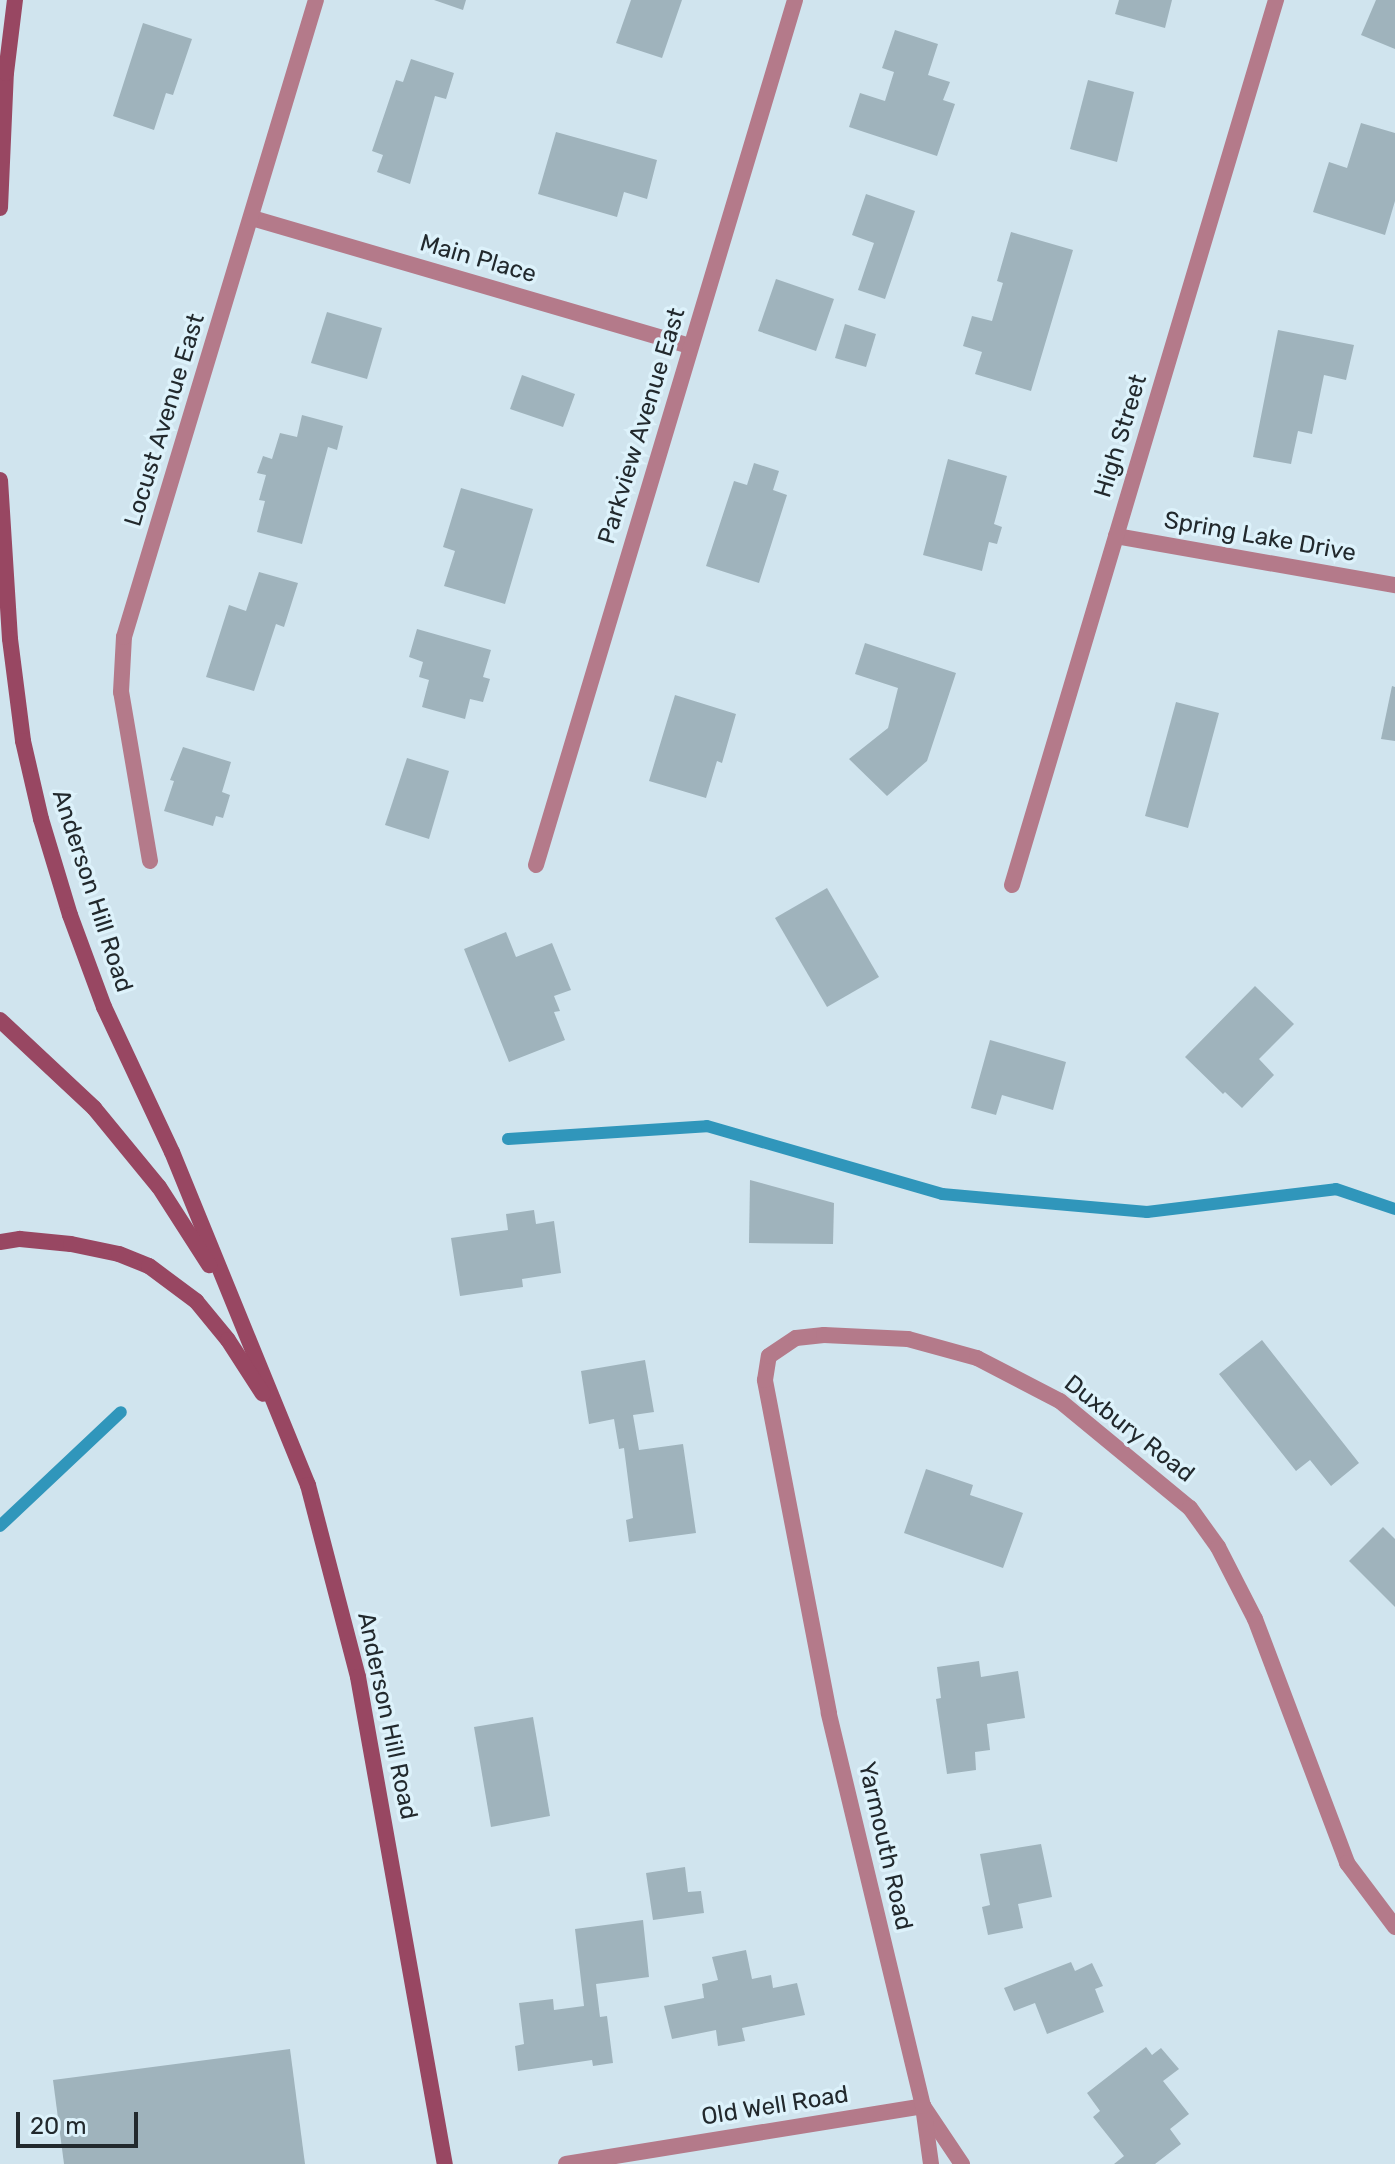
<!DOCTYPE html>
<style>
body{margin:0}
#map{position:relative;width:1395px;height:2164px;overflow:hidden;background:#d0e4ee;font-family:Rubik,sans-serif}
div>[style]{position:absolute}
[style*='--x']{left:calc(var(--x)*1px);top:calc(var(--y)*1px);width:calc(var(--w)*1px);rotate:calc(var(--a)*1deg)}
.stream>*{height:12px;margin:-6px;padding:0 6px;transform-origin:6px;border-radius:6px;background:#3096bb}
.building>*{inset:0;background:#9fb3bc}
.street>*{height:16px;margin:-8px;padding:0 8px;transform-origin:8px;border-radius:8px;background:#b47a8a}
.secondary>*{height:16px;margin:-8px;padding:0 8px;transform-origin:8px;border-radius:8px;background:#984762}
span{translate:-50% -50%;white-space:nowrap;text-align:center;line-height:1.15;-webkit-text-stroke:7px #ddf2fb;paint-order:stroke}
.street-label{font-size:24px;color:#22292d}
.scale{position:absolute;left:16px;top:2112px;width:122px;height:36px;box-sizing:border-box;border:4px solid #22292d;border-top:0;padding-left:10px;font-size:24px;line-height:28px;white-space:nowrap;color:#22292d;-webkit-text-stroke:6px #ddf2fb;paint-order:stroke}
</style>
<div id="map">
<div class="stream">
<div style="--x:508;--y:1139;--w:199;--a:-3.7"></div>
<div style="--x:707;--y:1126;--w:245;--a:16.1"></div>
<div style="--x:942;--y:1194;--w:206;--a:5"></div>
<div style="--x:1147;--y:1212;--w:190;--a:-6.9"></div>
<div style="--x:1336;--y:1189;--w:62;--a:18.7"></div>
<div style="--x:0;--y:1526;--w:166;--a:-43.3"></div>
</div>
<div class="building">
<div style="clip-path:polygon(434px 0,466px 0,463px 10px)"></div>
<div style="clip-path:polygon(631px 0,682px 0,662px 58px,616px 43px)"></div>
<div style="clip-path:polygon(1119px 0,1172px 0,1165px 28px,1115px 14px)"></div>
<div style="clip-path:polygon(1376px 0,1395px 0,1395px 49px,1361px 35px)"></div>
<div style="clip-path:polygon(143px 23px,192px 39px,173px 95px,166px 93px,154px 130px,113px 116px)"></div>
<div style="clip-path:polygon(895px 30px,938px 44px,928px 75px,950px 82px,943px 100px,955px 104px,937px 156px,849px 127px,860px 93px,885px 101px,894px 72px,882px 68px)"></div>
<div style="clip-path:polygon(411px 59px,454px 73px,446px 99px,435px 96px,410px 184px,377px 172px,383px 155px,372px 151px,396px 80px,403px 82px)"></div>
<div style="clip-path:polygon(1088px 80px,1134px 92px,1117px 162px,1070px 149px)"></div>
<div style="clip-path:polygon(1361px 123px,1395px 133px,1395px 201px,1385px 235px,1313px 212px,1329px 162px,1347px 168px)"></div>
<div style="clip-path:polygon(556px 132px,657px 160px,647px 199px,624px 192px,617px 217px,538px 194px)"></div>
<div style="clip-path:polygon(866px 194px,915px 211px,885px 299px,858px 290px,874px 243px,852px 235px)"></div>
<div style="clip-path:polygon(1011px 232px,1073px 250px,1031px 391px,975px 374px,982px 352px,963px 346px,972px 316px,992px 321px,1003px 283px,997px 281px)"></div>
<div style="clip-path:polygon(776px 279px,834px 299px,816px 351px,758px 331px)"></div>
<div style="clip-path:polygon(327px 312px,382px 328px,367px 379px,311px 363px)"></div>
<div style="clip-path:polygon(845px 324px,876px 334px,866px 367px,835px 358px)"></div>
<div style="clip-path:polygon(1278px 330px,1354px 345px,1346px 380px,1324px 375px,1312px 434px,1298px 431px,1291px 464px,1253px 457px)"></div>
<div style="clip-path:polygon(522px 375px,575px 394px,563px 427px,510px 409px)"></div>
<div style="clip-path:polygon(302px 415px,343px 426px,337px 450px,328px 447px,302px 544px,257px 532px,265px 501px,259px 500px,266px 475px,257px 473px,263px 456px,272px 459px,280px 433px,297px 437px)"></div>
<div style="clip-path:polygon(948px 459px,1007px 476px,994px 524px,1002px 527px,997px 544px,989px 542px,982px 571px,923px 555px)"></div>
<div style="clip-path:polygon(754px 463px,779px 471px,773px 490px,787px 495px,759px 583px,706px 566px,734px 481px,747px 485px)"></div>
<div style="clip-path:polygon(461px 488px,533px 509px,505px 604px,444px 586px,455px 551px,443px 547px)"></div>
<div style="clip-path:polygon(259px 572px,298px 583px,284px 627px,276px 624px,254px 691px,206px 677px,229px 605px,246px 611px)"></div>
<div style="clip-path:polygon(417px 629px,491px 650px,483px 677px,490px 679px,483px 702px,470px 699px,465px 719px,422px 707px,429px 680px,419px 677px,423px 662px,409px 657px)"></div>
<div style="clip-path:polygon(865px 643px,956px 673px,927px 761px,887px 796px,849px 759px,888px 728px,898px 688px,855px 674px)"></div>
<div style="clip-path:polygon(1392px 686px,1395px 687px,1395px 741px,1381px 739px)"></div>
<div style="clip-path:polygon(675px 695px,736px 714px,722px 763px,717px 761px,706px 798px,649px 781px)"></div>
<div style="clip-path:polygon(1176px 702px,1219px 713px,1188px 828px,1145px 816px)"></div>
<div style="clip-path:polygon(183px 747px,231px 762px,222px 792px,230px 795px,223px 818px,216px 816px,213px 826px,164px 811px,174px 781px,170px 780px)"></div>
<div style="clip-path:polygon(407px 758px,449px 771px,429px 839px,385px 825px)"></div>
<div style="clip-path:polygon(827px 888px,879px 977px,827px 1007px,775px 918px)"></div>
<div style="clip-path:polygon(506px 932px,516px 957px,552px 943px,571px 990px,554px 996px,560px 1011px,554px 1012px,565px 1040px,509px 1062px,464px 949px)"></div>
<div style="clip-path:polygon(1255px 986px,1294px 1024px,1259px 1059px,1274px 1075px,1242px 1108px,1225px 1092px,1223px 1094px,1185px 1057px)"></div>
<div style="clip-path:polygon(990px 1040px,1066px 1062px,1053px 1110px,1002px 1095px,996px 1115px,971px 1108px)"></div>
<div style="clip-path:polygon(750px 1180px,834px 1203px,833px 1244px,749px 1243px)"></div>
<div style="clip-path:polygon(534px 1210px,536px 1224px,554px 1221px,561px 1273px,522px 1279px,523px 1287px,460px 1296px,451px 1238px,508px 1230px,506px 1214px)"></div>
<div style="clip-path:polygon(1262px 1340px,1359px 1463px,1331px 1486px,1310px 1460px,1296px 1471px,1219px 1374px)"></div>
<div style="clip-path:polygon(645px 1360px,654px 1412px,633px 1415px,639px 1450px,683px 1444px,696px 1533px,629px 1542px,626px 1520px,633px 1518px,624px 1448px,619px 1449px,614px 1419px,589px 1424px,581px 1371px)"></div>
<div style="clip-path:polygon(926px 1469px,973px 1485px,970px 1495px,1023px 1513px,1003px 1568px,904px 1533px)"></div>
<div style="clip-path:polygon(1383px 1527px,1395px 1539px,1395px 1607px,1349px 1561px)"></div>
<div style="clip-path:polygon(979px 1661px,981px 1677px,1018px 1671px,1025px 1718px,987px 1724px,990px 1750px,975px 1752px,976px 1770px,947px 1774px,936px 1699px,941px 1698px,937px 1667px)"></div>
<div style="clip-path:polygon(533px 1717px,550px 1816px,491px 1827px,474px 1727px)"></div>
<div style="clip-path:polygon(1041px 1844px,1052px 1897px,1018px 1904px,1023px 1928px,988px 1935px,982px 1907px,990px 1905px,980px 1854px)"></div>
<div style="clip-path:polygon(685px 1867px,688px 1892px,701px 1891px,704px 1913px,653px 1920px,646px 1873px)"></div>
<div style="clip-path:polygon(643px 1920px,649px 1977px,596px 1984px,600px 2017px,607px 2016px,613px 2063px,593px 2066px,592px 2060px,518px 2071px,515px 2046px,524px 2044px,519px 2003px,553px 1999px,554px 2010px,584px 2006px,575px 1929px)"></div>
<div style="clip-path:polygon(746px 1950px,752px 1979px,771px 1975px,773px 1988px,797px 1983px,805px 2015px,742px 2028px,745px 2041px,718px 2046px,716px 2030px,672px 2039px,664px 2006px,704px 1998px,702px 1984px,718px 1980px,712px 1957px)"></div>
<div style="clip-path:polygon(1071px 1962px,1075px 1971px,1092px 1963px,1103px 1986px,1095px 1989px,1104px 2012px,1047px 2034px,1035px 2003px,1014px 2011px,1004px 1988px)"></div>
<div style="clip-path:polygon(1146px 2047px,1152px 2055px,1161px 2048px,1179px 2069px,1163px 2081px,1189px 2114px,1170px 2129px,1181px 2144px,1155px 2164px,1114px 2164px,1124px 2156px,1093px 2117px,1100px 2111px,1087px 2093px)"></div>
<div style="clip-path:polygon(290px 2049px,305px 2164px,64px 2164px,53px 2080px)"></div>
</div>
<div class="street">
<div style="--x:252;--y:218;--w:457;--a:16.3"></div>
<div style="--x:1116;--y:536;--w:283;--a:10"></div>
<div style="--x:150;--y:861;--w:171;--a:-99.7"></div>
<div style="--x:121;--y:692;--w:55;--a:-86.9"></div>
<div style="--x:124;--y:637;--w:665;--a:-73.23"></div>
<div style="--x:536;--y:865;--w:903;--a:-73.33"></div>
<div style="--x:1012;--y:885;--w:924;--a:-73.39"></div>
<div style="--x:566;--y:2164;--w:362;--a:-9.2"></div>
<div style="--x:923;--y:2106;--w:70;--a:56.1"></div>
<div style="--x:931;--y:2164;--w:59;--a:-97.9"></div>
<div style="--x:923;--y:2106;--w:404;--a:-103.5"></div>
<div style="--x:829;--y:1713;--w:339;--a:-100.9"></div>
<div style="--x:765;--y:1380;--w:24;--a:-81"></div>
<div style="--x:769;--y:1356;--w:32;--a:-34"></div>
<div style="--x:796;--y:1338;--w:28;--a:-6"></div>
<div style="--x:824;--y:1335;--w:84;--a:2.7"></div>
<div style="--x:908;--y:1339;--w:72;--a:15.4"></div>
<div style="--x:977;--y:1358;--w:93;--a:27.4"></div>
<div style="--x:1060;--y:1401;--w:168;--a:39.5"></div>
<div style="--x:1190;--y:1508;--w:48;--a:54.3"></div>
<div style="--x:1218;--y:1547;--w:81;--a:62.8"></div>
<div style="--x:1255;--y:1619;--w:261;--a:69.3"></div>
<div style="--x:1347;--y:1863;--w:80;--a:53.1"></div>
</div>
<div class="secondary">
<div style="--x:0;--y:208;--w:135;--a:-87.5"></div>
<div style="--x:6;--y:73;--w:74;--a:-83"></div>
<div style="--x:0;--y:480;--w:159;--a:86.4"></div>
<div style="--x:10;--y:639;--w:103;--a:82.7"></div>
<div style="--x:23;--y:741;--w:80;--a:77"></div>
<div style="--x:41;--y:819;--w:100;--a:73.2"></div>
<div style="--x:70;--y:915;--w:98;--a:69.7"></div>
<div style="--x:104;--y:1007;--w:160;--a:64.9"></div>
<div style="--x:172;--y:1152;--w:360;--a:67.8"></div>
<div style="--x:308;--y:1485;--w:198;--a:75.4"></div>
<div style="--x:358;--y:1677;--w:495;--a:79.9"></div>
<div style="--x:0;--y:1020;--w:129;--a:43.1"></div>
<div style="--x:94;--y:1108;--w:102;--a:50.6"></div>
<div style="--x:159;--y:1187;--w:93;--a:57.3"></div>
<div style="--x:0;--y:1242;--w:20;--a:-9"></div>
<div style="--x:20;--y:1239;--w:51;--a:5.6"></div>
<div style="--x:71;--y:1244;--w:49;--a:11.8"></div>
<div style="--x:119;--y:1254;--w:32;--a:22"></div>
<div style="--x:149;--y:1266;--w:59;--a:36.7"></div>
<div style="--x:196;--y:1301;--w:50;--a:50.6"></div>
<div style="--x:228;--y:1340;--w:64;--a:57.1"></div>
</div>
<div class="street-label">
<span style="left:478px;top:259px;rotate:16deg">Main Place</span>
<span style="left:165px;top:420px;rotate:-73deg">Locust Avenue East</span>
<span style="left:642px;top:426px;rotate:-73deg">Parkview Avenue East</span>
<span style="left:1121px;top:436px;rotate:-73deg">High Street</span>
<span style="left:1260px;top:537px;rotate:10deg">Spring Lake Drive</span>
<span style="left:92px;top:891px;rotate:72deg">Anderson Hill Road</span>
<span style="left:1129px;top:1429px;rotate:38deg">Duxbury Road</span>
<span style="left:387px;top:1716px;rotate:78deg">Anderson Hill Road</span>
<span style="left:885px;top:1846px;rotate:77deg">Yarmouth Road</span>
<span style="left:775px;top:2106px;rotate:-9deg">Old Well Road</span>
</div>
<div class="scale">20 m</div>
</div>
